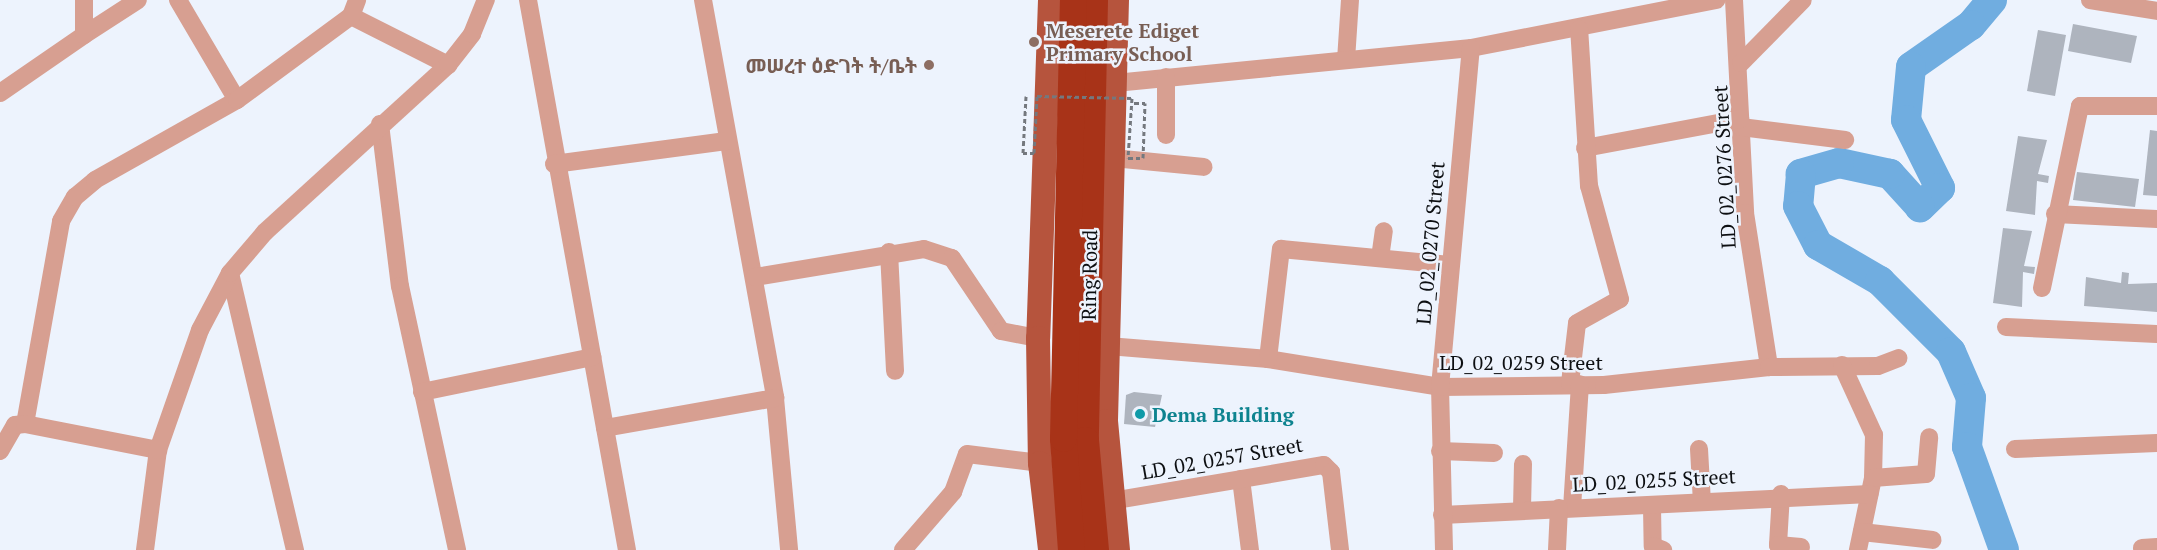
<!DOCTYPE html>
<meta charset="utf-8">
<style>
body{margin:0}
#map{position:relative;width:2157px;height:550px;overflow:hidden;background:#edf3fd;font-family:"PT Serif","Noto Sans Ethiopic",serif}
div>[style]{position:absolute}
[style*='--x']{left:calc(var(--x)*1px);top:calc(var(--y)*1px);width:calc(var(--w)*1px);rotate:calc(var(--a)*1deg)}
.river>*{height:30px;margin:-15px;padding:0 15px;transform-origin:15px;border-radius:15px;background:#70ade0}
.building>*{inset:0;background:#aeb4be}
.path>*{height:3px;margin-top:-1.5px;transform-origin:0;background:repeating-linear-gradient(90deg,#74787e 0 4.5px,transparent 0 7.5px)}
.minor>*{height:18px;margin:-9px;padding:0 9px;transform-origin:9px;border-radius:9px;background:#d79f91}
.major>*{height:24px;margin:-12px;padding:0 12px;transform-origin:12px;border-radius:12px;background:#b6543d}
.highway>*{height:27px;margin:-13.5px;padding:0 13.5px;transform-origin:13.5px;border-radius:13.5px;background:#a83318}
.path-bridge>*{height:3px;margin-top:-1.5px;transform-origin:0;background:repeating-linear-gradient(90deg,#74787e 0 4.5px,transparent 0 7.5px)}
.dots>*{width:16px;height:16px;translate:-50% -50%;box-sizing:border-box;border:3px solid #edf3fd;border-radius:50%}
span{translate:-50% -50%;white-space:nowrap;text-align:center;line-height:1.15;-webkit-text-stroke:5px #edf3fd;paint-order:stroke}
.education-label{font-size:20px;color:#785e54;font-weight:700}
.left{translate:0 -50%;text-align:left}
.right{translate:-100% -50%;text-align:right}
.street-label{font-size:20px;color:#0d0f12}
.culture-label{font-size:20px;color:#0d838f;font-weight:700}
</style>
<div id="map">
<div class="river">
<div style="--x:1992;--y:0;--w:33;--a:130"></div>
<div style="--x:1971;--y:25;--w:73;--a:145"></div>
<div style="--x:1911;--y:67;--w:53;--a:95.4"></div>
<div style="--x:1906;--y:120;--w:76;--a:63.4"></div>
<div style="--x:1940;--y:188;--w:28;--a:136"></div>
<div style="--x:1920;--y:207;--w:45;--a:-132.3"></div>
<div style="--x:1890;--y:174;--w:52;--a:-167.8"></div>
<div style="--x:1839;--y:163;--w:40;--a:164"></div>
<div style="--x:1801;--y:174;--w:32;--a:95"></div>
<div style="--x:1798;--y:206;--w:44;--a:62.9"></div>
<div style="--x:1818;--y:245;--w:72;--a:30.1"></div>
<div style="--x:1880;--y:281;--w:100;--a:45"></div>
<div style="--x:1951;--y:352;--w:50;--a:66.5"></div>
<div style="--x:1971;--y:398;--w:49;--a:94.7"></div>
<div style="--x:1967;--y:447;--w:109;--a:70.2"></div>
</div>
<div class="building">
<div style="clip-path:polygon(2073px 24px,2137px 36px,2131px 63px,2068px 51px)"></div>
<div style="clip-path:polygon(2038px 30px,2066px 35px,2055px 96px,2027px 91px)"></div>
<div style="clip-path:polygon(2150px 130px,2157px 131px,2157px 196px,2143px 195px)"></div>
<div style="clip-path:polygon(2018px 136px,2047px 140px,2038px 174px,2049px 176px,2048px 183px,2037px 181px,2035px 215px,2006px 211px)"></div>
<div style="clip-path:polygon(2077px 172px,2139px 179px,2135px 207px,2073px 200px)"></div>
<div style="clip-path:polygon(2003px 228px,2032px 231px,2024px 266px,2035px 267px,2034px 274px,2023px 272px,2022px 307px,1993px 303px)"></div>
<div style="clip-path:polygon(2122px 272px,2129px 273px,2128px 284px,2157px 283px,2157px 312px,2084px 306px,2086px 277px,2121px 283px)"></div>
<div style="clip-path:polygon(1134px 392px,1162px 395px,1155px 427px,1124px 424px,1126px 395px)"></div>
</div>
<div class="path">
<div style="--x:1134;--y:103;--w:11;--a:0"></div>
</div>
<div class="minor">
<div style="--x:178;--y:0;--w:116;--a:59.5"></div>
<div style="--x:528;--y:0;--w:559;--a:79.8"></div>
<div style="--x:703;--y:0;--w:404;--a:79.7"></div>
<div style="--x:775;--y:398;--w:153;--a:84.7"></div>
<div style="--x:1734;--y:0;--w:213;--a:87"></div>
<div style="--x:1745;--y:213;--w:156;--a:81.1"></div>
<div style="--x:2090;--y:0;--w:68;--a:9.3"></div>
<div style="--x:351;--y:16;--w:109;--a:26.8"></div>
<div style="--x:84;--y:35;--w:64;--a:-32.9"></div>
<div style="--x:1346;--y:60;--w:60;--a:-86.2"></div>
<div style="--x:1741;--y:63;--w:88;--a:-45.5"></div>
<div style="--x:1115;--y:83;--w:358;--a:-5.6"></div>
<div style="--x:1471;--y:48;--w:250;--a:-11.1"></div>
<div style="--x:0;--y:93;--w:102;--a:-34.6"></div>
<div style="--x:84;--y:35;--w:35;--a:-90"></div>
<div style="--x:380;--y:124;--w:163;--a:83"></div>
<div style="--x:400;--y:286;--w:270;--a:77.8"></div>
<div style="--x:1741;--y:127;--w:105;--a:7.1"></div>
<div style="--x:1166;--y:135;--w:58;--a:-90"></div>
<div style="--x:1585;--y:148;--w:158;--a:-10.6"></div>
<div style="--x:1113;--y:158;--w:91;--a:5.6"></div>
<div style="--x:554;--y:164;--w:174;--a:-7.6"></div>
<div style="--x:2055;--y:214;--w:102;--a:2.8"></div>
<div style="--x:889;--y:252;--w:119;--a:87.1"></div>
<div style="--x:1380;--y:258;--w:27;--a:-82"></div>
<div style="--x:230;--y:273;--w:285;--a:76.8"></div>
<div style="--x:755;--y:277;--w:171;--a:-9.4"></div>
<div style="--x:924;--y:249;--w:29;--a:18"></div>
<div style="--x:952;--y:258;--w:88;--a:56.1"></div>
<div style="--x:1001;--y:331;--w:38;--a:11"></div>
<div style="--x:2042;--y:288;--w:186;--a:-78.2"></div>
<div style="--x:2080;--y:106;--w:77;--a:0"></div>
<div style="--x:2006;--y:327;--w:151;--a:2.7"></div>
<div style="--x:1108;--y:346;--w:161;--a:4.6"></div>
<div style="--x:1268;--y:359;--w:174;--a:9.2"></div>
<div style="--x:1440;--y:387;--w:164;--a:-0.7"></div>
<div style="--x:1604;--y:385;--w:166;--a:-6.2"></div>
<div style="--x:1769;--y:367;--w:109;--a:-0.5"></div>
<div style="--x:1878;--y:366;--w:22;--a:-21"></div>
<div style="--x:1268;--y:359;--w:111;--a:-83.3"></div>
<div style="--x:1281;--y:249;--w:170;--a:5.4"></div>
<div style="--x:1842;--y:365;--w:77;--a:65.4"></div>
<div style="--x:1874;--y:435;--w:43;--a:91.3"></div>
<div style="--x:1873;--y:478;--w:74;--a:101.8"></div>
<div style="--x:1570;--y:383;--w:60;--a:-83.3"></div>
<div style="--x:1577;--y:323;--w:49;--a:-29.2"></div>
<div style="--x:1620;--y:299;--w:117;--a:-105.3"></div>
<div style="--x:1589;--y:186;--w:157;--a:-93.6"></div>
<div style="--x:422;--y:392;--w:174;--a:-11.6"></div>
<div style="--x:25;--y:424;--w:206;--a:-79.9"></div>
<div style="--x:61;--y:221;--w:28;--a:-60"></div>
<div style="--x:75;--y:197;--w:26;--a:-40"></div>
<div style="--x:95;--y:180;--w:163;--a:-29.4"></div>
<div style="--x:237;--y:100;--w:142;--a:-36.4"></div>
<div style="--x:351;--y:16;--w:17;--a:-69"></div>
<div style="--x:605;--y:428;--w:173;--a:-10"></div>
<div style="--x:1699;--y:449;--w:53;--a:86.8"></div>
<div style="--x:2015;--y:449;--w:142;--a:-2.4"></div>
<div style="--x:0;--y:451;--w:30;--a:-60"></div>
<div style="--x:15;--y:425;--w:10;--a:-6"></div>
<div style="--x:25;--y:424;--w:136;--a:11.1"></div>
<div style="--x:1440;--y:451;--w:54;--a:2.1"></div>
<div style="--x:1873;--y:478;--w:53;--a:-4.3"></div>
<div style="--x:1926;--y:474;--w:37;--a:-85"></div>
<div style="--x:1241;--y:479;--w:72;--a:82.8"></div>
<div style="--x:1781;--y:494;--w:51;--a:93.4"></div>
<div style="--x:1778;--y:545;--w:23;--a:5"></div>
<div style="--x:1111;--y:501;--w:216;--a:-9.6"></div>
<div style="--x:1324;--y:465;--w:10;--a:45"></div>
<div style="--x:1331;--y:472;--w:79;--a:83.4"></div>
<div style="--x:1652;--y:507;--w:39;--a:89"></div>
<div style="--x:1653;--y:546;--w:11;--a:22"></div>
<div style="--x:1522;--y:508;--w:44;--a:-88.7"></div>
<div style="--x:1572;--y:508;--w:124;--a:-86.3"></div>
<div style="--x:1442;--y:515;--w:428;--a:-2.8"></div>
<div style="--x:1862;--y:532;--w:71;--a:6.4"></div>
<div style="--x:2142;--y:548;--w:15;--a:-4"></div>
<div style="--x:145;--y:550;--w:101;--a:-82.6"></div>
<div style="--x:158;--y:450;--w:127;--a:-70.7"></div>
<div style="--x:200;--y:330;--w:64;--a:-62.2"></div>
<div style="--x:230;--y:273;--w:54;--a:-49.5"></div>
<div style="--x:265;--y:232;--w:248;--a:-42.4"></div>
<div style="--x:448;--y:65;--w:39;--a:-52"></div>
<div style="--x:472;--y:34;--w:37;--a:-68"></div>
<div style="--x:903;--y:550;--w:77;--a:-49.2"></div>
<div style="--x:953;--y:492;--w:40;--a:-69.8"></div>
<div style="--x:967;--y:454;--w:74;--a:7"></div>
<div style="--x:1444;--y:550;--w:163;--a:-91.4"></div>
<div style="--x:1440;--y:387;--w:340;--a:-84.8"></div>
<div style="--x:1557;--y:550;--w:42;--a:-87.3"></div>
</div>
<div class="major">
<div style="--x:1050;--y:0;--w:338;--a:92"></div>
<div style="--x:1038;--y:338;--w:125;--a:89.1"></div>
<div style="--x:1040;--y:463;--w:88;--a:83.4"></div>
<div style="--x:1117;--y:0;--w:421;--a:91.5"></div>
<div style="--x:1106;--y:421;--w:130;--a:84.7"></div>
</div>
<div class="highway">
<div style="--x:1094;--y:0;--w:440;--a:91.2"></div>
<div style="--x:1085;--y:440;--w:110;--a:84.8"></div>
<div style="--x:1071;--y:550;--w:112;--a:-94.1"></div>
<div style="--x:1063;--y:438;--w:438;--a:-88.7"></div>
</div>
<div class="path-bridge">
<div style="--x:1026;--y:96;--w:57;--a:93"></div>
<div style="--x:1023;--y:153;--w:11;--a:0"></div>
<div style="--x:1034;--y:153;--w:57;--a:-87"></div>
<div style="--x:1037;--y:96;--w:95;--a:1.2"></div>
<div style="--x:1132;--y:98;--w:60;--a:93.8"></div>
<div style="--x:1128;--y:158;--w:15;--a:0"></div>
<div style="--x:1143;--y:158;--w:55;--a:-87.9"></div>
</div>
<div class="dots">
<div style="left:1034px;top:42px;background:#8d6e63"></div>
<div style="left:929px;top:65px;background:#8d6e63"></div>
<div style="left:1140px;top:414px;background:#0f9aa8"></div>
</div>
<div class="education-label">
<span class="left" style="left:1046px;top:42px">Meserete Ediget<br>Primary School</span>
<span class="right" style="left:917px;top:65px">መሠረተ ዕድገት ት/ቤት</span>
</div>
<div class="street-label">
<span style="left:1724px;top:167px;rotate:-93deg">LD_02_0276 Street</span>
<span style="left:1430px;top:243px;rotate:-85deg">LD_02_0270 Street</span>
<span style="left:1089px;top:275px;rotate:-89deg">Ring Road</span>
<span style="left:1521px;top:362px">LD_02_0259 Street</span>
<span style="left:1222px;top:458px;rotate:-10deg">LD_02_0257 Street</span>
<span style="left:1654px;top:480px;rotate:-3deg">LD_02_0255 Street</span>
</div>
<div class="culture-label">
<span class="left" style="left:1152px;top:414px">Dema Building</span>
</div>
</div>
